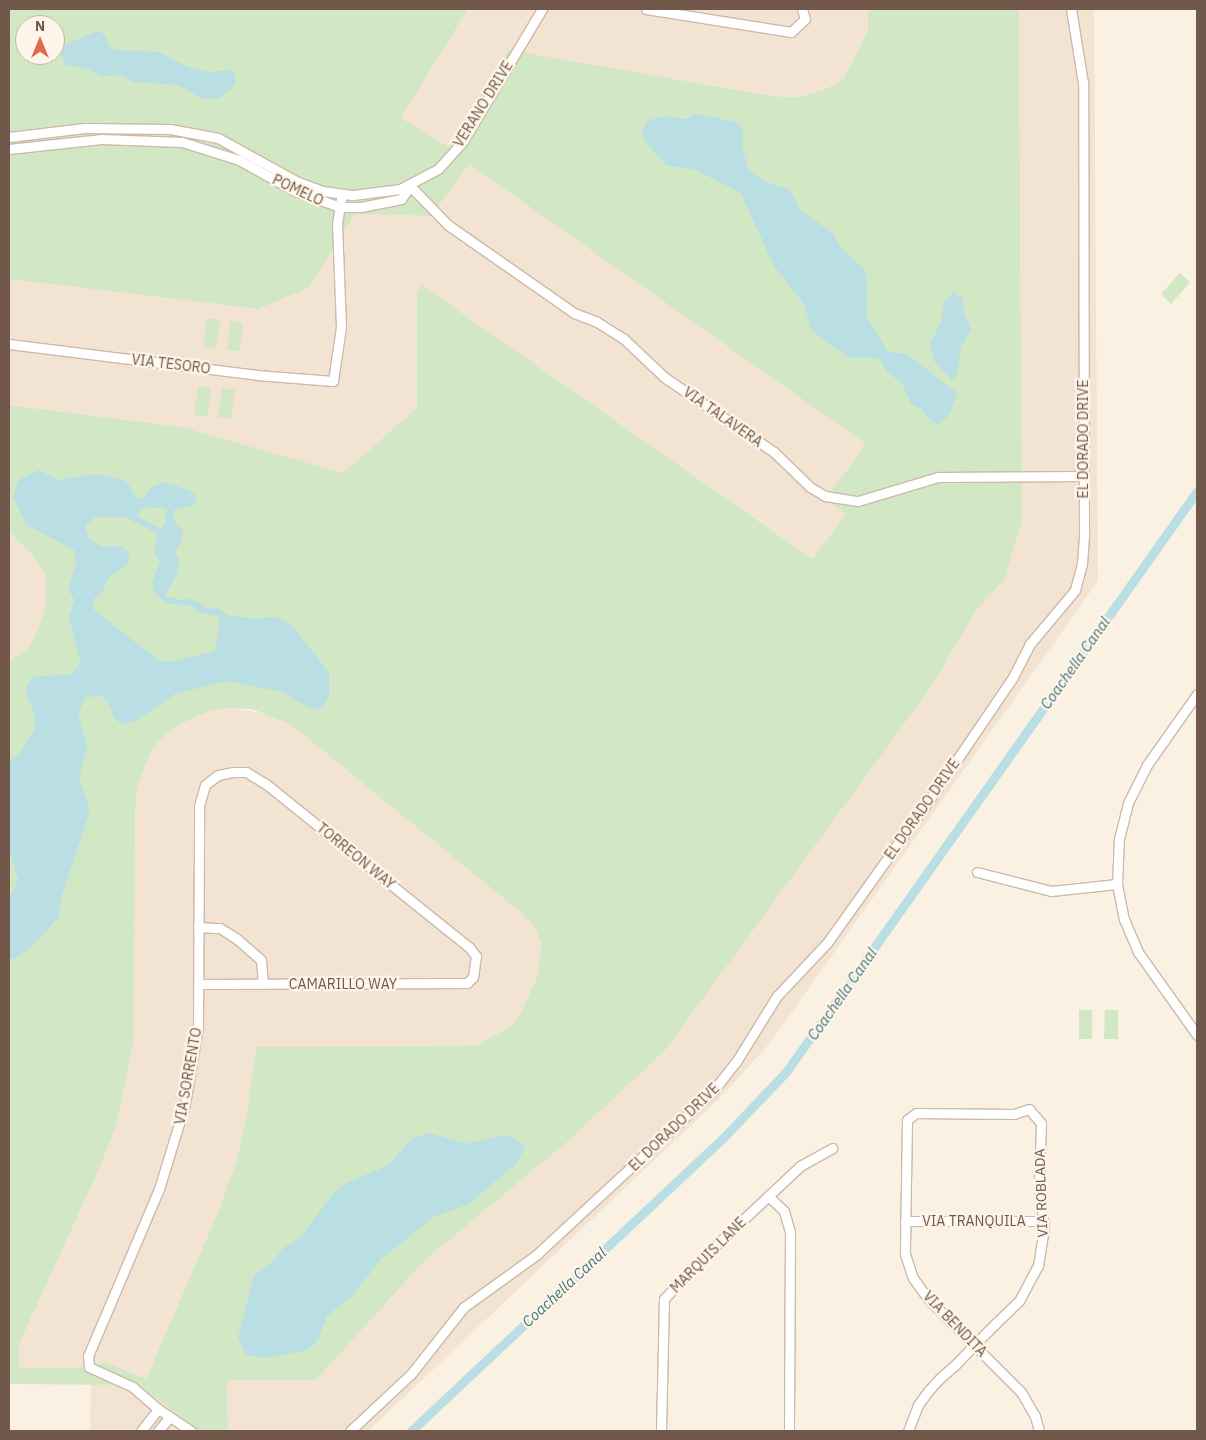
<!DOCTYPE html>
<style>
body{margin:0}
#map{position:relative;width:1206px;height:1440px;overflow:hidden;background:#fbf1e3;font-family:"IBM Plex Sans",sans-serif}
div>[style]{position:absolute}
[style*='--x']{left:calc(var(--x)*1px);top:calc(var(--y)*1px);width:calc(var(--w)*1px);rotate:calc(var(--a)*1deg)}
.residential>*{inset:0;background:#f2e3d2}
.green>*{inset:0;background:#d2e7c3}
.water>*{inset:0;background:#b9dee3}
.canal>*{height:9px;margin:-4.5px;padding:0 4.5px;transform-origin:4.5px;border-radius:4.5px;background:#b9dee3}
.roads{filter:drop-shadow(1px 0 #ccb9aa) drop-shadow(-1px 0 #ccb9aa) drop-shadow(0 1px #ccb9aa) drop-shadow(0 -1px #ccb9aa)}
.minor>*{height:9px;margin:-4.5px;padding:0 4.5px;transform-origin:4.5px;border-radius:4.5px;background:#fff}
span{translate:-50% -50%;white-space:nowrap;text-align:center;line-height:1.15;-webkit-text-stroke:4.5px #fef5e9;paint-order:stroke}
.street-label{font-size:14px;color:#72584b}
.water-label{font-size:15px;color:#43757d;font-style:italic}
.frame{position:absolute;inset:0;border:10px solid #72584b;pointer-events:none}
.north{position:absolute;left:15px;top:15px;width:50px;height:50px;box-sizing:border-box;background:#fef5e9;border:1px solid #c6b6aa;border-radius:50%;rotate:0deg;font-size:14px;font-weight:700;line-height:20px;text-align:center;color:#72584b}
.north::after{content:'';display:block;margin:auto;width:18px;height:22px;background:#df6b4e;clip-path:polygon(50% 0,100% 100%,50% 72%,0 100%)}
</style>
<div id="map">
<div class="residential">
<div style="clip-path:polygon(468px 9px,868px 9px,868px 30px,844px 78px,826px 89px,799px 97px,770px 96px,448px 147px,401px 118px)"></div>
<div style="clip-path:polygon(1019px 9px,1094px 9px,1098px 581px,769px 1044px,721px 1097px,368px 1431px,228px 1431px,227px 1380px,316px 1380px,426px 1259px,566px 1143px,664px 1050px,931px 687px,977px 609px,1004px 580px,1022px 522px)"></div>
<div style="clip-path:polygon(469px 164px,867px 444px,826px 499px,847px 513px,814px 559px,422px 285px,417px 292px,417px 408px,343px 473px,182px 427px,9px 405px,9px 279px,258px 309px,309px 288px,355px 214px,431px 216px)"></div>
<div style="clip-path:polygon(9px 532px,33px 555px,46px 576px,46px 604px,38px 630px,29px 647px,9px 662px)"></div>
<div style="clip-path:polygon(233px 708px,272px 715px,289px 723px,523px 914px,535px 928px,541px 944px,537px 978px,518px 1018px,511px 1026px,476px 1046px,256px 1047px,246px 1118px,237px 1159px,218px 1212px,146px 1379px,106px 1362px,77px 1368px,19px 1368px,19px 1346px,24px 1333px,100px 1167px,116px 1126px,134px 1040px,135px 812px,138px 784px,152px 749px,163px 737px,176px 726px,212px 710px)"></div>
<div style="clip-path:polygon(91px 1384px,139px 1385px,198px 1429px,206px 1431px,90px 1431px)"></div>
</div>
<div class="green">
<div style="clip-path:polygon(evenodd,9px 9px,468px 9px,401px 118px,448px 147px,509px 50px,770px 96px,799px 97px,826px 89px,844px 78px,868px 30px,868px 9px,1019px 9px,1022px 522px,1004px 580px,977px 609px,931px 687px,665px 1050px,566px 1143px,426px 1259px,316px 1380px,227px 1380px,228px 1431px,198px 1430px,139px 1385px,9px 1384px,9px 662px,29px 647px,38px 630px,46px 604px,46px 576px,33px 555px,9px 532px,9px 405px,182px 427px,343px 473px,417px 408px,417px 292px,422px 285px,813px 559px,846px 514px,826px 499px,866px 444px,469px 164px,431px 216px,355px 214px,309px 288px,258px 309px,9px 279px,9px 9px,25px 25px,55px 25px,55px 55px,25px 55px,25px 25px,9px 9px,233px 708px,251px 709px,289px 723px,523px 914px,535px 928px,541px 944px,537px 978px,518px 1018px,511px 1026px,476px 1046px,256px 1047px,246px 1118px,237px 1159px,218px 1212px,146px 1379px,106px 1362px,77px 1368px,19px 1368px,19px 1346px,24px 1333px,100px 1167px,116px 1126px,134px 1040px,135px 812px,138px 784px,152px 749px,163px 737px,176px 726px,212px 710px,233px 708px)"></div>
<div style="clip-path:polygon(1180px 273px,1190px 282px,1171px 304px,1161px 294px)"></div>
<div style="clip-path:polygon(207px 318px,220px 320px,216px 349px,203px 347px)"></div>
<div style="clip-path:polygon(230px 321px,243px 323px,240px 351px,227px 350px)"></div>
<div style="clip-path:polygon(198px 386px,211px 388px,208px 416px,194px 415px)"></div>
<div style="clip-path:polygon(222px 388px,235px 390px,231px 419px,218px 417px)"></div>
<div style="clip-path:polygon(1079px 1010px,1092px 1010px,1092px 1039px,1079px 1039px)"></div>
<div style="clip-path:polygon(1105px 1010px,1118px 1010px,1118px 1039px,1104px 1039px)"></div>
</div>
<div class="water">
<div style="clip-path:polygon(98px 31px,105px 35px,108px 45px,115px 50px,159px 52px,188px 67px,210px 72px,231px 70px,235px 73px,236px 81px,231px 89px,219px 98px,203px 99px,178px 85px,134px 82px,120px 75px,102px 76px,85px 68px,66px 65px,60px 53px,62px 46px)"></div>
<div style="clip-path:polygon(695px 114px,737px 122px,743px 130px,742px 147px,748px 169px,766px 182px,789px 189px,801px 211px,833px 233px,841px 248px,864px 269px,867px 282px,867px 317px,888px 352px,907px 354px,957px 393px,951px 411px,943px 421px,939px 424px,932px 422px,921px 409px,911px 404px,902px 383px,887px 372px,879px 358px,849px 358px,812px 331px,804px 304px,774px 266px,741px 193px,694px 169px,667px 166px,644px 140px,642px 130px,647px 121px,664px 116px,685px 119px)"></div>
<div style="clip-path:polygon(953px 292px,962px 298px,964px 312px,971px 330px,961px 347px,956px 377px,952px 380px,934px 361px,930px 344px,941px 322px,944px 302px)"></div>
<div style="clip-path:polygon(evenodd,38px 470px,58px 480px,95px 474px,120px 479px,127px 482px,136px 497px,144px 499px,150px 488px,164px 482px,191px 491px,196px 497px,195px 505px,174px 510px,174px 521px,183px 530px,179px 547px,174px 553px,178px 557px,178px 572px,165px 596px,180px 600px,191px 599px,201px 603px,205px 608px,220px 609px,227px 615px,255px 619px,274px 617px,291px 624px,329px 673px,329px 695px,322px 708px,312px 709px,280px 691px,225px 681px,175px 694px,135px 721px,122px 724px,114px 718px,108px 702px,102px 696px,85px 697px,78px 715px,87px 745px,79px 779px,88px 802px,89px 814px,61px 898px,58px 918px,29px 949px,13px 959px,9px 958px,9px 900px,18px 880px,9px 850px,9px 761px,18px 756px,35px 728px,34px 714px,26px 693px,28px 683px,35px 676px,69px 675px,79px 666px,80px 659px,69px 617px,75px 601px,68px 589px,76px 565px,74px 550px,27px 525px,13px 498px,19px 480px,38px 470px,151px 507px,167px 509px,165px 525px,160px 528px,138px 517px,141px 508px,151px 507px,38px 470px,95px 517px,124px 517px,157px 533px,155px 553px,160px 561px,152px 583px,155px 594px,166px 603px,191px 606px,201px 613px,218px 616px,220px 624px,215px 651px,169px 662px,158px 660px,94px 610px,93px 599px,100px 596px,109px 577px,127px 565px,130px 555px,122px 546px,102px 547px,89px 539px,85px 526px,95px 517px)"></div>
<div style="clip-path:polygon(430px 1133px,466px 1144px,505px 1135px,518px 1140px,525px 1147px,516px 1164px,467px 1205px,435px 1216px,381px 1259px,351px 1297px,327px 1316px,318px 1340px,308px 1350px,270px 1358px,246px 1355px,238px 1338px,254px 1275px,272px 1263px,283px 1248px,301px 1237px,331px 1196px,344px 1184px,389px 1165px,412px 1138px)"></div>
</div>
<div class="canal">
<div style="--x:411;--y:1431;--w:429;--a:-43.2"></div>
<div style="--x:724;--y:1137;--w:90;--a:-46.4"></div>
<div style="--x:786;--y:1072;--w:712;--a:-54.72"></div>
</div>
<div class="roads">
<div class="minor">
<div style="--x:646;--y:9;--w:147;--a:9"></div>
<div style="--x:791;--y:32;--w:19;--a:-43"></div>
<div style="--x:805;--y:19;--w:10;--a:-107"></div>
<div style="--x:9;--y:137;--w:76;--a:-6.8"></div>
<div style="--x:84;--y:128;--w:86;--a:0.7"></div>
<div style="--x:170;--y:129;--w:49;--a:10.6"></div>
<div style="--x:218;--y:138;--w:91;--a:28.8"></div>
<div style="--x:298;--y:182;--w:27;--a:20"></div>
<div style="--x:323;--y:191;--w:30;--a:8"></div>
<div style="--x:353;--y:195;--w:47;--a:-7.3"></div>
<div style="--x:400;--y:189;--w:43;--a:-27.8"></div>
<div style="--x:438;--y:169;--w:38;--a:-48"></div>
<div style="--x:463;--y:141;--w:154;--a:-59.1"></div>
<div style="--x:9;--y:149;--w:93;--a:-6.2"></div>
<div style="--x:101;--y:139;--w:81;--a:2.1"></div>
<div style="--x:182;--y:142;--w:60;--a:17.5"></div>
<div style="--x:239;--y:160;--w:64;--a:29"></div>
<div style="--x:295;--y:191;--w:48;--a:19.6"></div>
<div style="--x:340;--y:207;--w:21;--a:0"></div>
<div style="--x:361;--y:207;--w:41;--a:-11.3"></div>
<div style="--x:401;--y:199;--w:16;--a:-55"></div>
<div style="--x:410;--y:186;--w:54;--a:45.7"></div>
<div style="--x:448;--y:225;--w:154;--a:34.9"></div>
<div style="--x:574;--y:313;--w:25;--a:21"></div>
<div style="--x:597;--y:322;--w:32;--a:32"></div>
<div style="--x:624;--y:339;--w:55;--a:43.5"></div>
<div style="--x:664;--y:377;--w:133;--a:34.3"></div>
<div style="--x:774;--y:452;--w:50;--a:44.2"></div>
<div style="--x:810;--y:487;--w:17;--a:31"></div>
<div style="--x:825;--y:496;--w:33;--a:9"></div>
<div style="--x:858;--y:501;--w:84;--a:-16.7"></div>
<div style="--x:938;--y:477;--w:144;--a:-0.4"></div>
<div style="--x:9;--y:344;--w:250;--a:7.1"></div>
<div style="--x:257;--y:375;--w:76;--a:4.5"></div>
<div style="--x:333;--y:381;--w:55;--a:-81.6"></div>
<div style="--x:341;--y:327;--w:103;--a:-92.2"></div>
<div style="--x:337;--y:224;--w:30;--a:-81"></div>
<div style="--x:1197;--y:694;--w:87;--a:125.2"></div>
<div style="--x:1147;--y:765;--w:42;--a:116.6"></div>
<div style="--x:1128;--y:803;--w:36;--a:104"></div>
<div style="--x:1119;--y:838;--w:46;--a:92.5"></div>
<div style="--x:1117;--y:884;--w:36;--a:79"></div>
<div style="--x:1124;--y:919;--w:36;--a:67"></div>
<div style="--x:1138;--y:952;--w:102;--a:54.6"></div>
<div style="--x:977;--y:872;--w:76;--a:14.4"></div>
<div style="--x:1051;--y:891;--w:66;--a:-6.1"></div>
<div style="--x:198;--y:927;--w:22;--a:3"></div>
<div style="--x:220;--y:928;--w:20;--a:33"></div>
<div style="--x:237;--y:939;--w:32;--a:41"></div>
<div style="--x:261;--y:960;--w:24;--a:85"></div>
<div style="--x:768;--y:1196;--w:22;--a:43"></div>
<div style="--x:784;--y:1211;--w:22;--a:74"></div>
<div style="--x:790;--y:1232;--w:199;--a:90.3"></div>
<div style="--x:905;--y:1221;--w:138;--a:0"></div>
<div style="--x:141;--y:1431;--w:28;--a:-52"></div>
<div style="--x:158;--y:1431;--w:17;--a:-50"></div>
<div style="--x:191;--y:1431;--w:40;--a:-146"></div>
<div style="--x:158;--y:1409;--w:33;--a:-139"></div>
<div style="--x:133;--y:1387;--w:48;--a:-155.6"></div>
<div style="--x:89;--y:1367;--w:11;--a:-95"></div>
<div style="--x:88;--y:1356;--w:181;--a:-67"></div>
<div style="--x:159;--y:1189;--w:89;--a:-73"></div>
<div style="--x:185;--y:1104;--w:78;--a:-80.4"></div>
<div style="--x:198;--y:1027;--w:221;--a:-89.7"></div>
<div style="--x:199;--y:806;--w:22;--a:-74"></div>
<div style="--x:205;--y:785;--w:16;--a:-38"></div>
<div style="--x:218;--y:775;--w:15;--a:-11"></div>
<div style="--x:233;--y:772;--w:13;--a:0"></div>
<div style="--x:246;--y:772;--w:23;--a:31"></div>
<div style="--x:266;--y:784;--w:260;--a:38.8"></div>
<div style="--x:469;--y:947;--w:11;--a:52"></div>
<div style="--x:476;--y:956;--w:21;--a:98"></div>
<div style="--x:473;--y:977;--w:8;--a:135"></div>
<div style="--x:467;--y:983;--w:268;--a:179.8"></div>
<div style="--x:350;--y:1431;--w:83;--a:-43.1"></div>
<div style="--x:411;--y:1374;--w:85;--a:-51.7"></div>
<div style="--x:464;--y:1307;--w:89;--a:-35.8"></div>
<div style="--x:536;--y:1255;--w:241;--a:-42.8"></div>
<div style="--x:713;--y:1091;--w:37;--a:-52"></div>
<div style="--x:736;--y:1062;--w:78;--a:-58.2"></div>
<div style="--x:777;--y:996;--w:73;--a:-46.7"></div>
<div style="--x:827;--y:943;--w:189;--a:-54.5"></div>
<div style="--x:937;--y:789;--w:135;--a:-55.8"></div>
<div style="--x:1013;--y:677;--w:36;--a:-63"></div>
<div style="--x:1029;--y:645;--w:72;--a:-50.1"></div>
<div style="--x:1075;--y:590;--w:27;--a:-75"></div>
<div style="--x:1082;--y:564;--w:32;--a:-86"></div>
<div style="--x:1084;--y:532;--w:449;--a:-90.1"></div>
<div style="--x:1083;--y:83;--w:75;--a:-99.2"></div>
<div style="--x:661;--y:1431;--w:132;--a:-88.7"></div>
<div style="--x:664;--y:1299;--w:52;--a:-47.4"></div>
<div style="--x:699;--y:1261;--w:139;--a:-43.2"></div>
<div style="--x:800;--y:1166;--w:37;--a:-29"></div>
<div style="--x:908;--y:1431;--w:28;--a:-69"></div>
<div style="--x:918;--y:1405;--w:19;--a:-54"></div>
<div style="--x:929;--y:1390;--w:16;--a:-47"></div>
<div style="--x:940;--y:1378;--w:18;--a:-41"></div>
<div style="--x:954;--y:1366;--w:29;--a:-46"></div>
<div style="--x:974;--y:1345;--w:30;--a:-45"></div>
<div style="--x:995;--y:1324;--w:33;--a:-44"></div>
<div style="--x:1019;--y:1301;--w:40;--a:-62"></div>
<div style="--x:1038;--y:1266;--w:39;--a:-81"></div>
<div style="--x:1044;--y:1227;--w:41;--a:-97"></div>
<div style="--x:1039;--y:1186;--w:63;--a:-88.2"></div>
<div style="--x:1041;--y:1123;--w:18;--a:-131"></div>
<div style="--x:1029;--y:1109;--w:16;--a:162"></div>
<div style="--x:1014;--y:1114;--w:98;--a:-179.4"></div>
<div style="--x:916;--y:1113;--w:11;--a:142"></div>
<div style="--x:907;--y:1120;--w:134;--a:90.9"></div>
<div style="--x:905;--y:1254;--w:25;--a:72"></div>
<div style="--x:913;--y:1278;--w:26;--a:54"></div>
<div style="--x:928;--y:1299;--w:132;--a:45"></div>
<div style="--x:1021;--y:1392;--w:28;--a:60"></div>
<div style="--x:1035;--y:1416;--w:16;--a:75"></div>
</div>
</div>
<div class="street-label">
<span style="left:483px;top:104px;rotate:-58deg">VERANO DRIVE</span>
<span style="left:298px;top:190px;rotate:25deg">POMELO</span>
<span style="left:171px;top:364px;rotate:7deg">VIA TESORO</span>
<span style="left:723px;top:417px;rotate:35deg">VIA TALAVERA</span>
<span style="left:1083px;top:439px;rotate:-90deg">EL DORADO DRIVE</span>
<span style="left:922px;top:809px;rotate:-55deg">EL DORADO DRIVE</span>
<span style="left:356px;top:856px;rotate:39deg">TORREON WAY</span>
<span style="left:343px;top:984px">CAMARILLO WAY</span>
<span style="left:188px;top:1076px;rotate:-80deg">VIA SORRENTO</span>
<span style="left:674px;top:1127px;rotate:-44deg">EL DORADO DRIVE</span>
<span style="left:1041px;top:1193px;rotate:-92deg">VIA ROBLADA</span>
<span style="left:974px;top:1221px">VIA TRANQUILA</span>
<span style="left:708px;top:1255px;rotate:-45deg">MARQUIS LANE</span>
<span style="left:955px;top:1324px;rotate:46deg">VIA BENDITA</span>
</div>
<div class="water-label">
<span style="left:1075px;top:663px;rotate:-55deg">Coachella Canal</span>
<span style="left:842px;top:994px;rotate:-55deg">Coachella Canal</span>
<span style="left:564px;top:1287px;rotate:-43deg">Coachella Canal</span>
</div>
<div class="frame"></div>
<div class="north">N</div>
</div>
